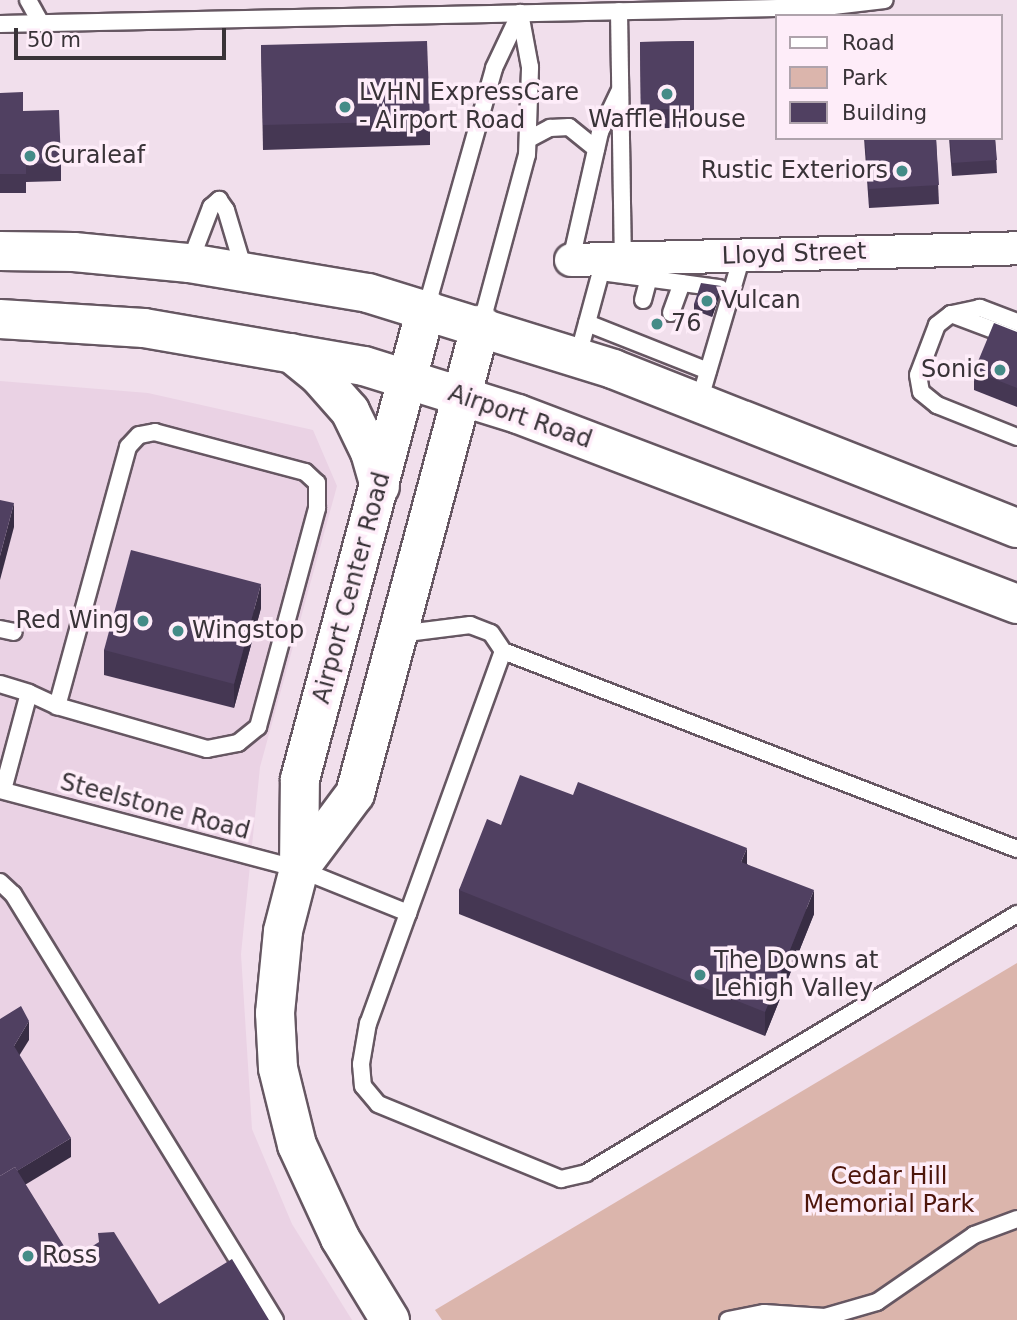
<!DOCTYPE html>
<style>
body{margin:0}
#map{position:relative;width:1017px;height:1320px;overflow:hidden;background:#f1dfec;font-family:"DejaVu Sans",sans-serif}
div>[style]{position:absolute}
[style*='--x']{left:calc(var(--x)*1px);top:calc(var(--y)*1px);width:calc(var(--w)*1px);rotate:calc(var(--a)*1deg)}
.built>*{inset:0;background:#ead2e4}
.green>*{inset:0;background:#dbb5ac}
.roads{filter:drop-shadow(2px 0 #665762) drop-shadow(-2px 0 #665762) drop-shadow(0 2px #665762) drop-shadow(0 -2px #665762)}
.service>*{height:16px;margin:-8px;padding:0 8px;transform-origin:8px;border-radius:8px;background:#fff}
.minor>*{height:32px;margin:-16px;padding:0 16px;transform-origin:16px;border-radius:16px;background:#fff}
.tertiary>*{height:38px;margin:-19px;padding:0 19px;transform-origin:19px;border-radius:19px;background:#fff}
.primary>*{height:38px;margin:-19px;padding:0 19px;transform-origin:19px;border-radius:19px;background:#fff}
.wall>*{inset:0;background:#453753}
.shaded-wall>*{inset:0;background:#382d44}
.building>*{inset:0;background:#504061}
.dots>*{width:19px;height:19px;translate:-50% -50%;box-sizing:border-box;border:4px solid #feedf9;border-radius:50%}
span{translate:-50% -50%;white-space:nowrap;text-align:center;line-height:1.15;-webkit-text-stroke:7px #feedf9;paint-order:stroke}
.poi-label{font-size:24px;color:#393338}
.left{translate:0 -50%;text-align:left}
.right{translate:-100% -50%;text-align:right}
.street-label{font-size:24px;color:#393338}
.park-label{font-size:24px;color:#4d150a}
.legend{position:absolute;left:775px;top:14px;width:228px;height:126px;box-sizing:border-box;background:#feedf9;border:2px solid #afa3ac;margin:0;padding:9px 12px;list-style:none;font-size:21px;color:#393338}
.legend li{display:flex;align-items:center;gap:14px;height:35px}
.legend b{width:35px;border:2px solid #afa3ac}
.scale{position:absolute;left:14px;top:28px;width:212px;height:32px;box-sizing:border-box;border:4px solid #393338;border-top:0;padding-left:9px;font-size:21px;line-height:24px;white-space:nowrap;color:#393338;-webkit-text-stroke:5px #feedf9;paint-order:stroke}
</style>
<div id="map">
<div class="built">
<div style="clip-path:polygon(0 381px,148px 393px,313px 430px,337px 486px,260px 767px,241px 954px,252px 1129px,292px 1224px,352px 1320px,0 1320px)"></div>
</div>
<div class="green">
<div style="clip-path:polygon(1017px 963px,1017px 1320px,442px 1320px,435px 1310px)"></div>
</div>
<div class="roads">
<div class="service">
<div style="--x:28;--y:0;--w:26;--a:61"></div>
<div style="--x:619;--y:11;--w:248;--a:89.1"></div>
<div style="--x:0;--y:24;--w:825;--a:-1.18"></div>
<div style="--x:825;--y:7;--w:60;--a:-6.7"></div>
<div style="--x:529;--y:139;--w:24;--a:-28"></div>
<div style="--x:550;--y:128;--w:19;--a:-3"></div>
<div style="--x:569;--y:127;--w:35;--a:39"></div>
<div style="--x:571;--y:260;--w:131;--a:-77.2"></div>
<div style="--x:600;--y:132;--w:44;--a:-64.6"></div>
<div style="--x:190;--y:262;--w:59;--a:-69.1"></div>
<div style="--x:211;--y:207;--w:11;--a:-41"></div>
<div style="--x:219;--y:200;--w:12;--a:55"></div>
<div style="--x:226;--y:210;--w:63;--a:73.3"></div>
<div style="--x:601;--y:272;--w:120;--a:7.7"></div>
<div style="--x:643;--y:300;--w:23;--a:-75"></div>
<div style="--x:426;--y:309;--w:250;--a:-74.2"></div>
<div style="--x:494;--y:68;--w:61;--a:-64.7"></div>
<div style="--x:671;--y:313;--w:32;--a:-70"></div>
<div style="--x:951;--y:314;--w:71;--a:20.7"></div>
<div style="--x:1017;--y:322;--w:40;--a:-159"></div>
<div style="--x:980;--y:308;--w:30;--a:168"></div>
<div style="--x:951;--y:314;--w:18;--a:142"></div>
<div style="--x:937;--y:325;--w:53;--a:110.8"></div>
<div style="--x:918;--y:375;--w:17;--a:80"></div>
<div style="--x:921;--y:392;--w:21;--a:39"></div>
<div style="--x:937;--y:405;--w:86;--a:21.8"></div>
<div style="--x:587;--y:323;--w:130;--a:21.6"></div>
<div style="--x:481;--y:325;--w:176;--a:-74.9"></div>
<div style="--x:527;--y:155;--w:88;--a:-88"></div>
<div style="--x:530;--y:67;--w:55;--a:-100.5"></div>
<div style="--x:578;--y:356;--w:95;--a:-74.8"></div>
<div style="--x:699;--y:402;--w:152;--a:-73.6"></div>
<div style="--x:0;--y:629;--w:14;--a:12"></div>
<div style="--x:399;--y:634;--w:72;--a:-7.2"></div>
<div style="--x:470;--y:625;--w:22;--a:21"></div>
<div style="--x:491;--y:633;--w:22;--a:56"></div>
<div style="--x:503;--y:651;--w:551;--a:21.07"></div>
<div style="--x:503;--y:651;--w:396;--a:109.9"></div>
<div style="--x:368;--y:1023;--w:42;--a:99.7"></div>
<div style="--x:361;--y:1064;--w:22;--a:85"></div>
<div style="--x:363;--y:1086;--w:23;--a:50"></div>
<div style="--x:378;--y:1104;--w:198;--a:22.3"></div>
<div style="--x:561;--y:1179;--w:26;--a:-13"></div>
<div style="--x:586;--y:1173;--w:503;--a:-31"></div>
<div style="--x:0;--y:684;--w:30;--a:17"></div>
<div style="--x:0;--y:790;--w:309;--a:14.8"></div>
<div style="--x:299;--y:869;--w:118;--a:22"></div>
<div style="--x:3;--y:790;--w:100;--a:-75"></div>
<div style="--x:29;--y:693;--w:31;--a:25"></div>
<div style="--x:57;--y:706;--w:156;--a:16"></div>
<div style="--x:207;--y:749;--w:32;--a:-11"></div>
<div style="--x:238;--y:743;--w:26;--a:-39"></div>
<div style="--x:258;--y:727;--w:227;--a:-74.9"></div>
<div style="--x:317;--y:508;--w:25;--a:-90"></div>
<div style="--x:317;--y:483;--w:16;--a:-137"></div>
<div style="--x:305;--y:472;--w:155;--a:-165.1"></div>
<div style="--x:155;--y:432;--w:16;--a:169"></div>
<div style="--x:139;--y:435;--w:16;--a:133"></div>
<div style="--x:128;--y:447;--w:269;--a:105.3"></div>
<div style="--x:0;--y:882;--w:18;--a:43"></div>
<div style="--x:13;--y:894;--w:500;--a:58.41"></div>
<div style="--x:728;--y:1320;--w:37;--a:-11"></div>
<div style="--x:764;--y:1313;--w:61;--a:3.8"></div>
<div style="--x:825;--y:1317;--w:54;--a:-16.1"></div>
<div style="--x:877;--y:1302;--w:118;--a:-34.6"></div>
<div style="--x:974;--y:1235;--w:46;--a:-20.4"></div>
</div>
<div class="minor">
<div style="--x:571;--y:260;--w:446;--a:-1.5"></div>
</div>
<div class="tertiary">
<div style="--x:299;--y:869;--w:94;--a:-53.3"></div>
<div style="--x:355;--y:794;--w:486;--a:-75"></div>
<div style="--x:390;--y:1320;--w:96;--a:-121.4"></div>
<div style="--x:340;--y:1238;--w:102;--a:-114.8"></div>
<div style="--x:297;--y:1145;--w:79;--a:-103.9"></div>
<div style="--x:278;--y:1068;--w:55;--a:-93.1"></div>
<div style="--x:275;--y:1013;--w:82;--a:-84.4"></div>
<div style="--x:283;--y:931;--w:64;--a:-75.5"></div>
<div style="--x:299;--y:869;--w:90;--a:-89.4"></div>
<div style="--x:300;--y:779;--w:487;--a:-75"></div>
</div>
<div class="primary">
<div style="--x:0;--y:251;--w:74;--a:0.8"></div>
<div style="--x:74;--y:252;--w:116;--a:5.5"></div>
<div style="--x:189;--y:263;--w:181;--a:9.5"></div>
<div style="--x:368;--y:293;--w:257;--a:17.2"></div>
<div style="--x:613;--y:369;--w:434;--a:21.5"></div>
<div style="--x:0;--y:319;--w:144;--a:3.6"></div>
<div style="--x:144;--y:328;--w:223;--a:9.8"></div>
<div style="--x:364;--y:366;--w:161;--a:17.3"></div>
<div style="--x:518;--y:414;--w:534;--a:20.84"></div>
<div style="--x:291;--y:353;--w:36;--a:39"></div>
<div style="--x:319;--y:376;--w:47;--a:48.5"></div>
<div style="--x:350;--y:411;--w:46;--a:64"></div>
<div style="--x:370;--y:452;--w:36;--a:74"></div>
</div>
</div>
<div class="wall">
<div style="clip-path:polygon(694px 41px,694px 128px,641px 128px,640px 42px)"></div>
<div style="clip-path:polygon(261px 45px,430px 121px,430px 145px,263px 150px)"></div>
<div style="clip-path:polygon(0 93px,23px 111px,61px 163px,61px 181px,26px 182px,26px 193px,0 193px)"></div>
<div style="clip-path:polygon(864px 138px,936px 138px,939px 204px,869px 208px)"></div>
<div style="clip-path:polygon(949px 138px,995px 138px,997px 173px,952px 176px)"></div>
<div style="clip-path:polygon(721px 292px,712px 317px,694px 310px,694px 304px)"></div>
<div style="clip-path:polygon(1017px 332px,1017px 407px,974px 390px,974px 371px)"></div>
<div style="clip-path:polygon(261px 608px,234px 708px,104px 675px,104px 650px)"></div>
<div style="clip-path:polygon(501px 825px,747px 864px,814px 914px,765px 1036px,459px 914px,459px 890px)"></div>
</div>
<div class="shaded-wall">
<div style="clip-path:polygon(721px 286px,721px 292px,712px 317px,712px 310px)"></div>
<div style="clip-path:polygon(14px 503px,14px 527px,0 580px,0 556px)"></div>
<div style="clip-path:polygon(261px 584px,261px 608px,234px 708px,234px 684px)"></div>
<div style="clip-path:polygon(747px 848px,747px 873px,741px 862px)"></div>
<div style="clip-path:polygon(814px 890px,814px 914px,765px 1036px,765px 1012px)"></div>
<div style="clip-path:polygon(29px 1021px,29px 1040px,14px 1064px,14px 1046px)"></div>
<div style="clip-path:polygon(71px 1138px,71px 1157px,0 1200px,0 1181px)"></div>
</div>
<div class="building">
<div style="clip-path:polygon(427px 41px,430px 121px,263px 125px,261px 45px)"></div>
<div style="clip-path:polygon(694px 41px,694px 109px,641px 109px,640px 42px)"></div>
<div style="clip-path:polygon(23px 92px,23px 111px,59px 110px,61px 163px,26px 164px,26px 174px,0 174px,0 93px)"></div>
<div style="clip-path:polygon(865px 138px,936px 138px,939px 185px,869px 189px)"></div>
<div style="clip-path:polygon(950px 138px,995px 138px,997px 160px,952px 163px)"></div>
<div style="clip-path:polygon(701px 283px,721px 286px,712px 310px,694px 304px)"></div>
<div style="clip-path:polygon(994px 323px,1017px 332px,1017px 388px,974px 371px)"></div>
<div style="clip-path:polygon(0 500px,14px 503px,0 556px)"></div>
<div style="clip-path:polygon(131px 550px,261px 584px,234px 684px,104px 650px)"></div>
<div style="clip-path:polygon(520px 775px,573px 795px,578px 782px,747px 848px,741px 862px,814px 890px,765px 1012px,459px 890px,487px 819px,501px 825px)"></div>
<div style="clip-path:polygon(21px 1006px,29px 1021px,14px 1046px,71px 1138px,17px 1171px,15px 1167px,0 1176px,0 1019px)"></div>
<div style="clip-path:polygon(15px 1167px,72px 1259px,99px 1242px,98px 1233px,114px 1232px,159px 1304px,232px 1259px,269px 1320px,0 1320px,0 1176px)"></div>
</div>
<div class="dots">
<div style="left:667px;top:94px;background:#448b87"></div>
<div style="left:345px;top:107px;background:#448b87"></div>
<div style="left:30px;top:156px;background:#448b87"></div>
<div style="left:902px;top:171px;background:#448b87"></div>
<div style="left:707px;top:301px;background:#448b87"></div>
<div style="left:657px;top:324px;background:#448b87"></div>
<div style="left:1000px;top:370px;background:#448b87"></div>
<div style="left:143px;top:621px;background:#448b87"></div>
<div style="left:178px;top:631px;background:#448b87"></div>
<div style="left:700px;top:975px;background:#448b87"></div>
<div style="left:28px;top:1256px;background:#448b87"></div>
</div>
<div class="poi-label">
<span class="left" style="left:359px;top:107px">LVHN ExpressCare<br>- Airport Road</span>
<span style="left:667px;top:120px">Waffle House</span>
<span class="left" style="left:44px;top:156px">Curaleaf</span>
<span class="right" style="left:888px;top:171px">Rustic Exteriors</span>
<span class="left" style="left:721px;top:301px">Vulcan</span>
<span class="left" style="left:671px;top:324px">76</span>
<span class="right" style="left:986px;top:370px">Sonic</span>
<span class="right" style="left:129px;top:621px">Red Wing</span>
<span class="left" style="left:192px;top:631px">Wingstop</span>
<span class="left" style="left:714px;top:975px">The Downs at<br>Lehigh Valley</span>
<span class="left" style="left:42px;top:1256px">Ross</span>
</div>
<div class="street-label">
<span style="left:794px;top:254px;rotate:-2deg">Lloyd Street</span>
<span style="left:520px;top:417px;rotate:19deg">Airport Road</span>
<span style="left:352px;top:588px;rotate:-75deg">Airport Center Road</span>
<span style="left:155px;top:807px;rotate:15deg">Steelstone Road</span>
</div>
<div class="park-label">
<span style="left:889px;top:1191px">Cedar Hill<br>Memorial Park</span>
</div>
<ul class="legend">
<li><b style="height:9px;background:#fff"></b>Road</li>
<li><b style="height:19px;background:#dbb5ac"></b>Park</li>
<li><b style="height:19px;background:#504061"></b>Building</li>
</ul>
<div class="scale">50 m</div>
</div>
